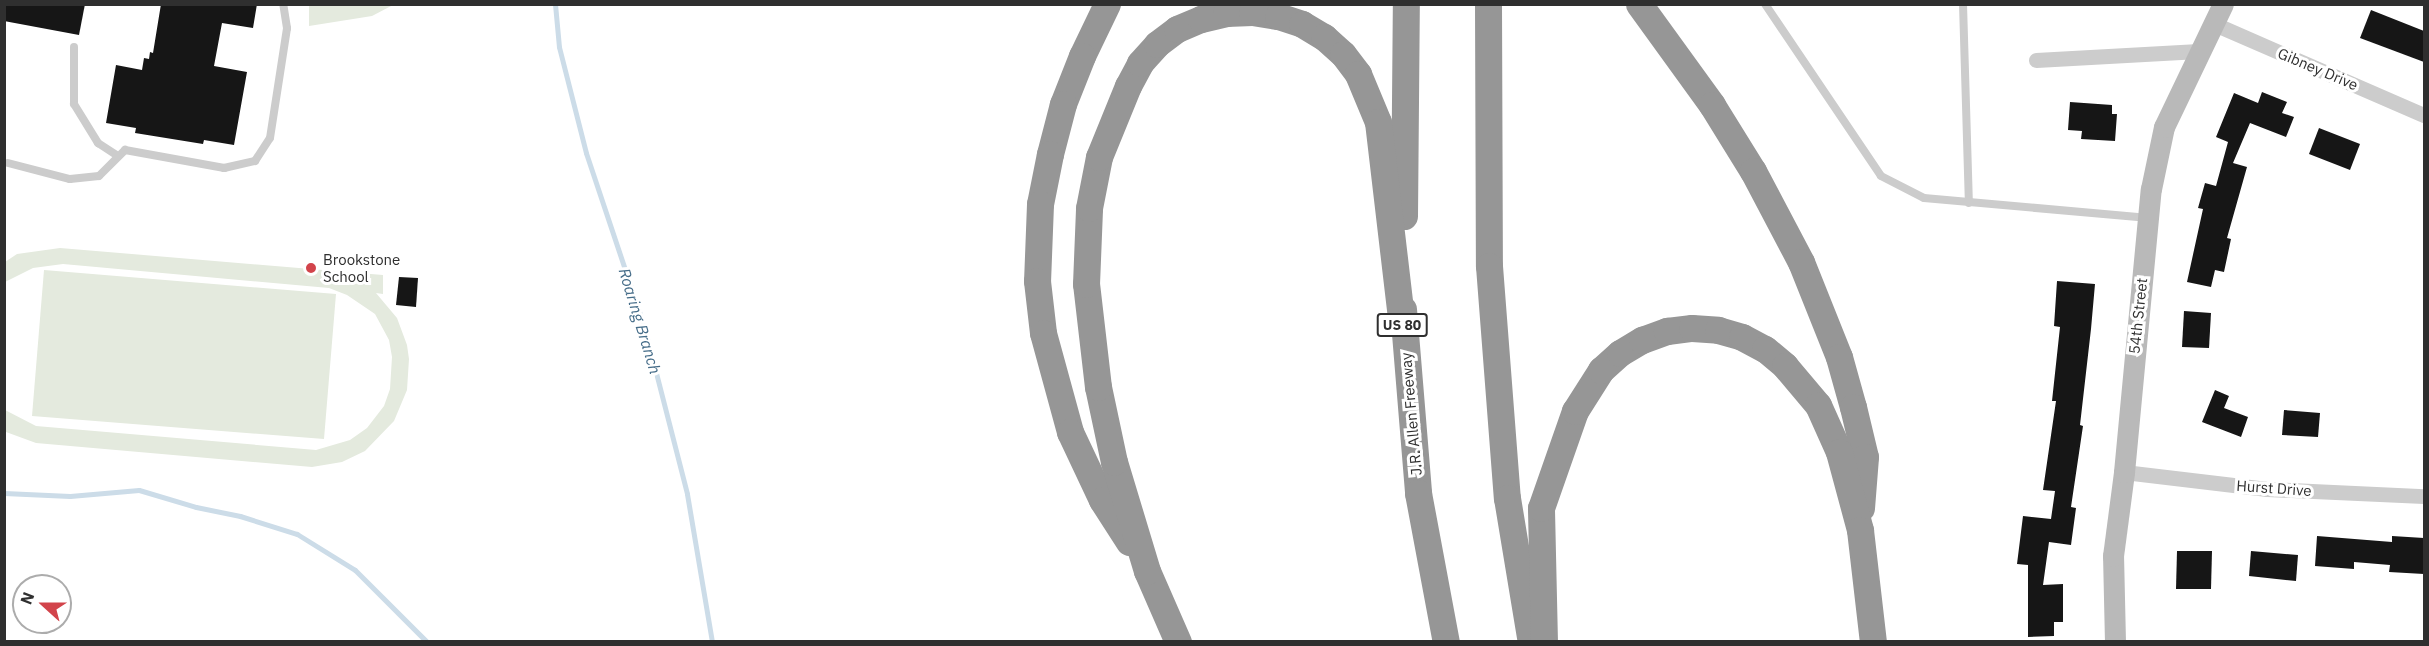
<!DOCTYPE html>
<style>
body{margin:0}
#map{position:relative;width:2429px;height:646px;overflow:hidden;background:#fff;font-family:"IBM Plex Sans",sans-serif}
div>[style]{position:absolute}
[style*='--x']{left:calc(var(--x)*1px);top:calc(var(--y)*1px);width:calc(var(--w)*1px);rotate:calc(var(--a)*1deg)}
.green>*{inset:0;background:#e4eade}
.stream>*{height:5px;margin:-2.5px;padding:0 2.5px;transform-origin:2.5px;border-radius:2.5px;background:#ccdce8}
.building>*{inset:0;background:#161616}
.service>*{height:8px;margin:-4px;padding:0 4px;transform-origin:4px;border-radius:4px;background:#ccc}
.minor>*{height:15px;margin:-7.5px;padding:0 7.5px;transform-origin:7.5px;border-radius:7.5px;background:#ccc}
.secondary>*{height:21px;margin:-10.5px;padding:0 10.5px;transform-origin:10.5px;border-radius:10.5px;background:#b9b9b9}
.motorway>*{height:27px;margin:-13.5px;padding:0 13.5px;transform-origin:13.5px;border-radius:13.5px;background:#969696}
.dots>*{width:16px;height:16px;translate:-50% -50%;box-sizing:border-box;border:3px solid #fff;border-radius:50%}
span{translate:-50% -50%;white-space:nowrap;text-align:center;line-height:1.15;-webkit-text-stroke:6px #fff;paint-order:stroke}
.shield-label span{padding:2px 4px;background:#fff;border:2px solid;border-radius:4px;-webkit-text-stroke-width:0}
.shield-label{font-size:14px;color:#2f2f2f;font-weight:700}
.street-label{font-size:15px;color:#2f2f2f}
.poi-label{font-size:15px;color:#2f2f2f}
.left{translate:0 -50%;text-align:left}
.water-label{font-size:16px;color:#456c88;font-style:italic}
.frame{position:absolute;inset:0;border:6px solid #2f2f2f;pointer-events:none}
.north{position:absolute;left:12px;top:574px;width:60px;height:60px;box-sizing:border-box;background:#fff;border:2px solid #acacac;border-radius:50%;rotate:291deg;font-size:16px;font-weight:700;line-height:24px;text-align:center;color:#2f2f2f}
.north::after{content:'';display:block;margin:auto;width:21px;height:27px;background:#d2444b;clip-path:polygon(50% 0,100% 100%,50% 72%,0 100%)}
</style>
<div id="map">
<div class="green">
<div style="clip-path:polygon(309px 5px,309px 4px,393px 5px,372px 16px,309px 26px)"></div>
<div style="clip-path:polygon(60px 248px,383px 275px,383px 294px,376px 293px,397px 318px,407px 345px,409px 359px,407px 390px,394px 421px,365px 451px,342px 462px,312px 467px,36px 443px,6px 432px,5px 410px,36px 426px,316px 450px,350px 440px,367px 428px,384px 406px,390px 389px,392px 357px,389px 340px,375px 314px,347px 295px,329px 288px,63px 264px,33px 268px,5px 282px,5px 262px,17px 254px)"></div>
<div style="clip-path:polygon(44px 270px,336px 294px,324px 439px,32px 416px)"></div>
</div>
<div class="stream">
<div style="--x:555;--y:4;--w:43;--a:84.7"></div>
<div style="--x:559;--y:47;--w:109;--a:75.7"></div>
<div style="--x:586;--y:153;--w:182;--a:71.5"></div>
<div style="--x:644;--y:326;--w:173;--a:75.6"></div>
<div style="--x:687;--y:494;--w:150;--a:80.4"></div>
<div style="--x:4;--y:493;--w:66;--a:2.6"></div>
<div style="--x:70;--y:496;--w:69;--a:-5"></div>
<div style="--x:139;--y:490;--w:59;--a:16.6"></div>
<div style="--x:196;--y:507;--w:45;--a:11.6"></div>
<div style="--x:240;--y:516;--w:60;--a:17.5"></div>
<div style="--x:297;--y:534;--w:68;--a:31.8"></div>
<div style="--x:355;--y:570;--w:102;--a:45"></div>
</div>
<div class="building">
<div style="clip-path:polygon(4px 4px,85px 4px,79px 35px,4px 21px)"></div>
<div style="clip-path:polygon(161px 4px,257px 4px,253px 28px,222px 23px,214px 66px,247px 72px,234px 145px,204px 140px,203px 144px,135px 133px,136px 128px,106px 123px,116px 65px,142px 70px,144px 58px,149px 59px,150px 52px,153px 53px)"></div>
<div style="clip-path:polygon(2371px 10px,2424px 31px,2424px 62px,2360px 38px)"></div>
<div style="clip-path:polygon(2262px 92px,2287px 102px,2282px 113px,2294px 117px,2286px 137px,2250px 123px,2233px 163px,2247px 167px,2227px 238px,2231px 239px,2224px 272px,2215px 270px,2211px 287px,2187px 282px,2203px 209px,2198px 208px,2205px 183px,2216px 186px,2228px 142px,2216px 137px,2234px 93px,2258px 103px)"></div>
<div style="clip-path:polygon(2070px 102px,2112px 105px,2112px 114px,2117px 114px,2115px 141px,2081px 139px,2082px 131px,2068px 130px)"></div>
<div style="clip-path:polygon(2319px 128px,2360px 144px,2350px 170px,2309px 154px)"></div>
<div style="clip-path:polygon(399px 277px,418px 278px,416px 307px,396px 305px)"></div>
<div style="clip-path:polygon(2057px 281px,2095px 284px,2091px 329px,2080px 425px,2083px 426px,2071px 507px,2076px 508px,2071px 545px,2049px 542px,2043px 585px,2063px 584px,2063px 622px,2054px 622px,2054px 636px,2028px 637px,2028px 565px,2017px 564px,2023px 516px,2051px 519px,2055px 491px,2043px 490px,2056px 401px,2052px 401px,2060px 327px,2054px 326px)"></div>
<div style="clip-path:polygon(2184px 311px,2211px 313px,2209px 348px,2182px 347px)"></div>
<div style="clip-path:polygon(2215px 390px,2229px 396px,2224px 408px,2248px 417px,2241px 437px,2202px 422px)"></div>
<div style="clip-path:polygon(2284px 410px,2320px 413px,2318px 437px,2282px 435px)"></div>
<div style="clip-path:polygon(2317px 536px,2392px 542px,2392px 536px,2424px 538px,2424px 574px,2389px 572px,2390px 565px,2354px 562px,2354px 569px,2315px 566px)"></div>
<div style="clip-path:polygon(2177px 551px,2212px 551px,2211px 589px,2176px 589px)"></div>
<div style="clip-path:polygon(2251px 551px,2298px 555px,2296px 581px,2249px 576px)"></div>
</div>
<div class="service">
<div style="--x:1765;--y:4;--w:207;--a:56"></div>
<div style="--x:1881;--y:176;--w:48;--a:27.1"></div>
<div style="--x:1924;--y:198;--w:223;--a:5.1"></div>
<div style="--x:1963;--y:4;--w:199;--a:88.3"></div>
<div style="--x:74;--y:47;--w:57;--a:90"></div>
<div style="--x:74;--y:104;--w:46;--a:58.4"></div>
<div style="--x:98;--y:143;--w:24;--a:33"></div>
<div style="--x:8;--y:163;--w:64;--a:14.5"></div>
<div style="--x:70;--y:179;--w:29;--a:-6"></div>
<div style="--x:99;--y:176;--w:37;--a:-45"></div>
<div style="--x:125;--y:150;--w:101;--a:10.3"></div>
<div style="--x:224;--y:168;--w:32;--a:-13"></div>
<div style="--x:255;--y:161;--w:27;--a:-57"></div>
<div style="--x:270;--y:138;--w:111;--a:-81.2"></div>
<div style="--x:287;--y:28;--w:24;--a:-99"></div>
</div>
<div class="minor">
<div style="--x:2212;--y:23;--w:231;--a:23.5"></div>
<div style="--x:2036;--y:60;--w:163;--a:-3.2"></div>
<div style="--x:2124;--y:472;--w:144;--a:6.8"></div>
<div style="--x:2267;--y:489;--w:157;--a:2.6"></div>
</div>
<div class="secondary">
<div style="--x:2115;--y:642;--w:86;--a:-91.3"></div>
<div style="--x:2113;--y:556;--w:85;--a:-82.5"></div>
<div style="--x:2124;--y:472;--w:284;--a:-84.6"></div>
<div style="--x:2151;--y:189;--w:63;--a:-78.2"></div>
<div style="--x:2164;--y:127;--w:136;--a:-64.4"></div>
</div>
<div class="motorway">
<div style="--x:1107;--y:4;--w:58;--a:115.7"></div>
<div style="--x:1082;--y:56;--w:52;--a:111.6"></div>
<div style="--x:1063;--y:104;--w:52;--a:104.6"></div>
<div style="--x:1050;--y:154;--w:51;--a:101.3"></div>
<div style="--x:1040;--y:204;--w:77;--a:92.2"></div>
<div style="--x:1037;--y:281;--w:52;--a:83.4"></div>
<div style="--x:1043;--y:333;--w:103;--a:74.7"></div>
<div style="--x:1070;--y:432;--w:75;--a:64.8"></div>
<div style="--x:1102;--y:500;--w:50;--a:57.3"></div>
<div style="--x:1488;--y:4;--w:262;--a:89.8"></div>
<div style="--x:1489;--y:266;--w:233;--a:85.6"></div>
<div style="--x:1507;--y:498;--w:141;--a:80.6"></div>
<div style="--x:1639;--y:4;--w:125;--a:54.1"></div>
<div style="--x:1712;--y:105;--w:78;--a:58.2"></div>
<div style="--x:1753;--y:171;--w:103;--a:62.2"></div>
<div style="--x:1801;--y:262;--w:102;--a:68.2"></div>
<div style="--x:1839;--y:357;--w:52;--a:74.4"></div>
<div style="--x:1853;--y:407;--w:51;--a:76.5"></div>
<div style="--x:1865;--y:457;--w:51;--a:94.5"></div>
<div style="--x:1404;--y:216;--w:212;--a:-89.5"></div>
<div style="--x:1403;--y:309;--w:185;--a:85.3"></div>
<div style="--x:1418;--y:493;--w:152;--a:79.4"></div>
<div style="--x:1178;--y:642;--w:77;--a:-113.6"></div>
<div style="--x:1147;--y:571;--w:114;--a:-106.8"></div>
<div style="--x:1114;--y:462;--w:77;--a:-102"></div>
<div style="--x:1098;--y:387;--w:104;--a:-96.6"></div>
<div style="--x:1086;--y:284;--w:76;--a:-87.7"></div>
<div style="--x:1089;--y:208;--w:52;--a:-78.9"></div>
<div style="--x:1099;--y:157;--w:77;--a:-67.8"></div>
<div style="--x:1128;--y:86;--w:26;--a:-62"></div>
<div style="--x:1140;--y:63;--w:25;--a:-48"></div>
<div style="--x:1157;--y:44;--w:25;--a:-37"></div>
<div style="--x:1177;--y:29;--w:26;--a:-23"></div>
<div style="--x:1201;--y:19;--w:26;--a:-13"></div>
<div style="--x:1226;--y:13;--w:26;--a:-2"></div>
<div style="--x:1252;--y:12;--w:26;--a:9"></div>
<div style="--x:1278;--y:16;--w:25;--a:18"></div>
<div style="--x:1302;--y:24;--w:26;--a:31"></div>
<div style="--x:1324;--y:37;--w:25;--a:42"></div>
<div style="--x:1343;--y:54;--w:25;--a:53"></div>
<div style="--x:1358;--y:74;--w:52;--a:67.4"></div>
<div style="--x:1378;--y:122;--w:206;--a:83.3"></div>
<div style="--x:1544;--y:642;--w:134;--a:-91.3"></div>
<div style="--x:1541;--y:508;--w:103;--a:-70.7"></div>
<div style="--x:1575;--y:411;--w:49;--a:-57.6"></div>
<div style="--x:1601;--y:370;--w:25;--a:-42"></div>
<div style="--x:1620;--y:353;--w:26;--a:-31"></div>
<div style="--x:1642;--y:340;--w:27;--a:-20"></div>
<div style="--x:1667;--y:331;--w:25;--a:-7"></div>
<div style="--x:1692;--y:328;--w:26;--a:4"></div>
<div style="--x:1718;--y:330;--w:25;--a:16"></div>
<div style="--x:1742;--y:337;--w:26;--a:28"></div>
<div style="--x:1765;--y:349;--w:26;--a:40"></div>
<div style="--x:1785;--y:366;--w:51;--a:49.8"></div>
<div style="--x:1818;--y:405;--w:51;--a:65.9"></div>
<div style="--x:1839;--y:452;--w:81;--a:74.9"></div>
<div style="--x:1860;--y:530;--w:113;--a:83.4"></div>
</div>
<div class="dots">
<div style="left:311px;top:268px;background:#d2444b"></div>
</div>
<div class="shield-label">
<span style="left:1402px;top:325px">US 80</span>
</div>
<div class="street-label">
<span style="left:2318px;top:69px;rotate:23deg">Gibney Drive</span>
<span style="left:2138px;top:316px;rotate:-84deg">54th Street</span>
<span style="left:1411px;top:414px;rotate:-95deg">J.R. Allen Freeway</span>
<span style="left:2274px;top:488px;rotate:4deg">Hurst Drive</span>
</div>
<div class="poi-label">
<span class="left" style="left:323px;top:268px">Brookstone<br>School</span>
</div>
<div class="water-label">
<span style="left:640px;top:321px;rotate:73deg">Roaring Branch</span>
</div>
<div class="frame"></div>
<div class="north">N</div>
</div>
